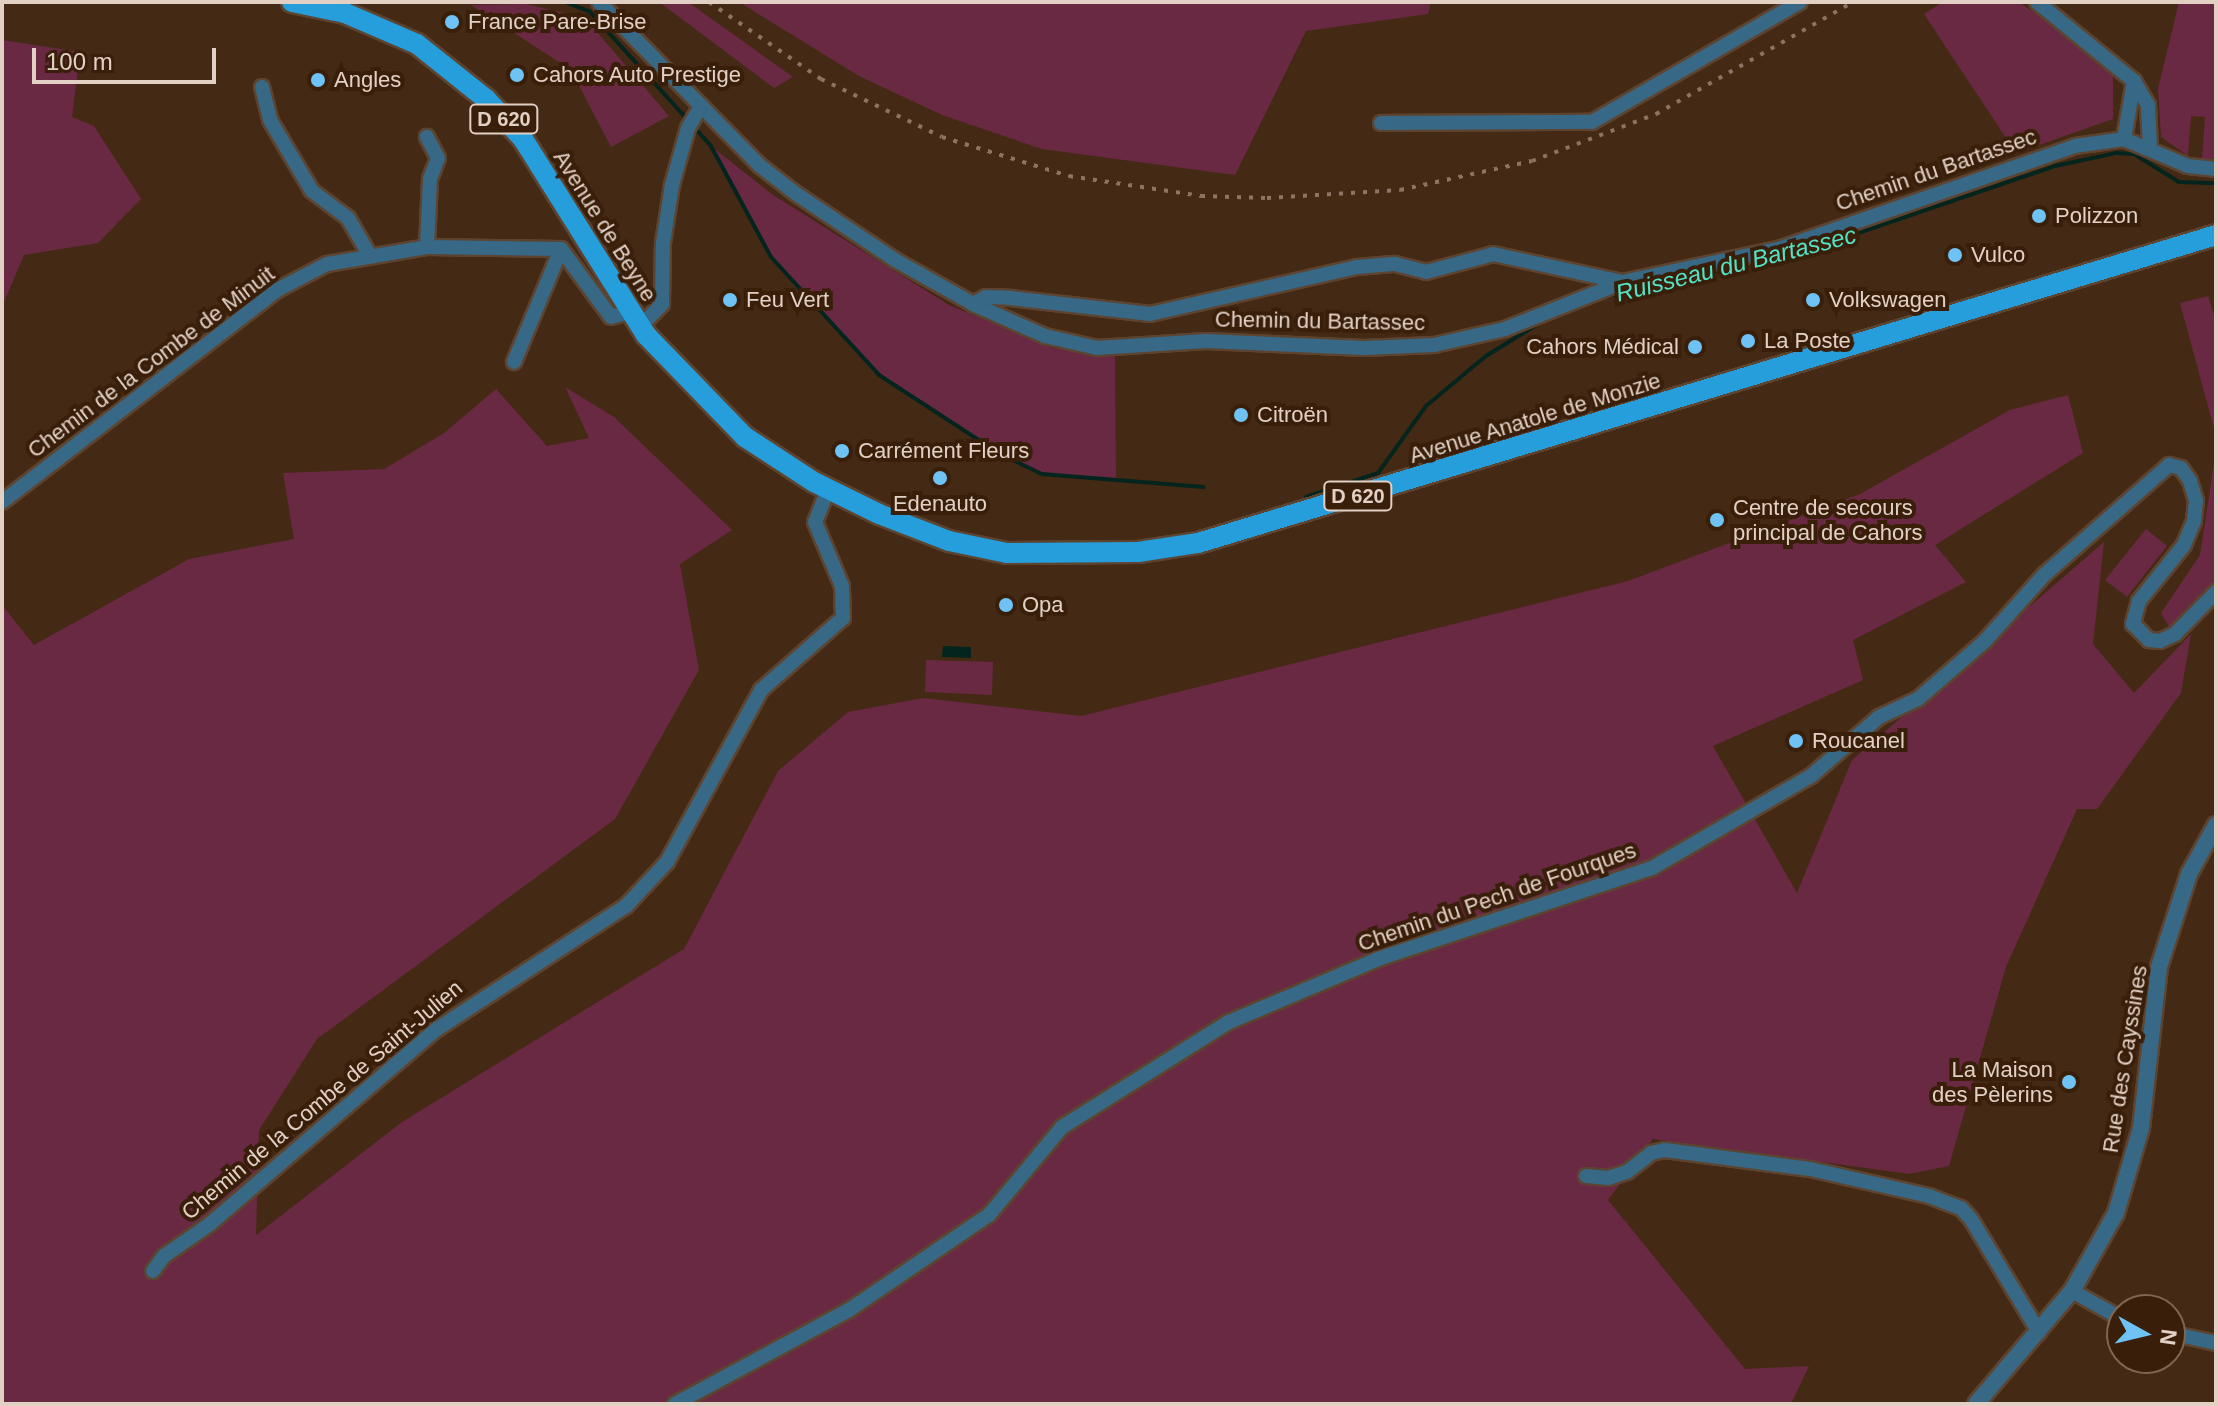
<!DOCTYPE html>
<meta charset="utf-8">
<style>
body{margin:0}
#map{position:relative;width:2218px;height:1406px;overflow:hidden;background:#442914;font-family:Helvetica,sans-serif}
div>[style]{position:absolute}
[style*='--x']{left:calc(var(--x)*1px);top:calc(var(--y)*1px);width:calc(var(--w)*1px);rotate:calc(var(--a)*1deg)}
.green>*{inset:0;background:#692943}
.water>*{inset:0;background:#04241e}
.stream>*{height:4px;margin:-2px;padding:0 2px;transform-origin:2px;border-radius:2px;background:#04241e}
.roads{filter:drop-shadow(2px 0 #5d4430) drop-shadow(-2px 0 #5d4430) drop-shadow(0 2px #5d4430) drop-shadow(0 -2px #5d4430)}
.minor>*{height:14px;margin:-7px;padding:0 7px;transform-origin:7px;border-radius:7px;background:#376886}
.tertiary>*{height:16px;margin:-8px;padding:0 8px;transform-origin:8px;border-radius:8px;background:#376886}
.primary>*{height:20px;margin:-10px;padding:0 10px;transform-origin:10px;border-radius:10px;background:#259edb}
.rail>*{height:4px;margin-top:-2px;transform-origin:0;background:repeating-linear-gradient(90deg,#8c7564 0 4px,transparent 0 12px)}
.dots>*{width:22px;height:22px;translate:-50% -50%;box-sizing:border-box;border:4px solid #391f0a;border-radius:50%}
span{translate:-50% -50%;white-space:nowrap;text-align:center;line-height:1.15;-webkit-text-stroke:8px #391f0a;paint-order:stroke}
.shield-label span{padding:2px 6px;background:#391f0a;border:2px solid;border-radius:6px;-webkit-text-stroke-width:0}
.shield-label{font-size:20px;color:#e2d0c4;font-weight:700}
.poi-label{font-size:22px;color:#e2d0c4}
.left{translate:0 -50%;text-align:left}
.right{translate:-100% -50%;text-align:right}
.street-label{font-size:22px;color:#e2d0c4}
.water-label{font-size:24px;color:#53e2c5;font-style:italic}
.frame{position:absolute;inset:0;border:4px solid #e2d0c4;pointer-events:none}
.north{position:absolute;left:2106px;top:1294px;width:80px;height:80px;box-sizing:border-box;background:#391f0a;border:2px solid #7d6654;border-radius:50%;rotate:98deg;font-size:22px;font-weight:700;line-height:32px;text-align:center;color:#e2d0c4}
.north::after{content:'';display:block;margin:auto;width:28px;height:36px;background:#6fc2f4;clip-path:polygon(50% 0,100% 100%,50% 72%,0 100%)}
.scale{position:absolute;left:32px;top:48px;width:184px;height:36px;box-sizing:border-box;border:4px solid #e2d0c4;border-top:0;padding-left:10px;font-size:24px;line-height:28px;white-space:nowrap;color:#e2d0c4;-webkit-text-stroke:6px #391f0a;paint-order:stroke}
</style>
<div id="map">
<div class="green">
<div style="clip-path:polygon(659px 2px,688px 2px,793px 77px,774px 88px)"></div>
<div style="clip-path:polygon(739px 2px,1431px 2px,1428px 14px,1306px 31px,1235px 175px,1042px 149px,942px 115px,859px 76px)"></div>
<div style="clip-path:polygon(1943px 2px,2018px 2px,2072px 37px,2113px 76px,2113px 119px,2016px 153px,1924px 14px)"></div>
<div style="clip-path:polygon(2179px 2px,2216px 2px,2216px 161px,2202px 159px,2205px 117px,2191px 116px,2188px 156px,2161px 137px,2158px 89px)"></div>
<div style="clip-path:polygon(526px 4px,585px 18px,669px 116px,611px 147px,571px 70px,471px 5px)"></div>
<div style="clip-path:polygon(2px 40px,80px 52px,72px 117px,94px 126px,141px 199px,98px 243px,24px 255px,2px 307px)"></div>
<div style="clip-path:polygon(711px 146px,773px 195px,949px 305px,1053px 348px,1115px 355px,1116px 480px,1042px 474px,1000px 454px,879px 375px,771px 257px)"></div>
<div style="clip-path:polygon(2208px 296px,2216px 321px,2216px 436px,2180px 303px)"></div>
<div style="clip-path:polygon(565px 387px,614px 417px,732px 530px,680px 564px,699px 670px,615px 819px,317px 1039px,259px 1130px,256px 1235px,402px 1122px,684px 949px,778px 771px,848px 712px,923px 698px,1081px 716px,1628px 581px,1860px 494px,2010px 410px,2068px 395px,2083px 453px,1935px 545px,1966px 582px,1853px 640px,1863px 680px,1713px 746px,1797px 893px,1852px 760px,2104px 542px,2093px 644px,2134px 693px,2191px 634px,2181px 693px,2097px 809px,2077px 809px,2006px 967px,1949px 1166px,1909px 1174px,1653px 1139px,1608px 1200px,1745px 1369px,1809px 1366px,1791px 1404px,2px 1404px,2px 605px,34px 645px,189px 559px,294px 539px,283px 473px,384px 469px,444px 433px,496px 389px,547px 446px,589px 438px)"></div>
<div style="clip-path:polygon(2216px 450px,2216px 583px,2170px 628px,2161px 613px,2200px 555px)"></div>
<div style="clip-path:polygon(2146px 529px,2167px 546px,2127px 597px,2105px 580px)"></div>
<div style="clip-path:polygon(926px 660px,993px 662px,992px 695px,925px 692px)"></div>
</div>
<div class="water">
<div style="clip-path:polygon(943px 646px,971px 647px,971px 658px,942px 657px)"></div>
</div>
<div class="stream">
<div style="--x:565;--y:2;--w:26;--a:21"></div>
<div style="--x:589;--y:11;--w:147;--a:47.8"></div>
<div style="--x:694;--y:127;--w:25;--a:48"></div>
<div style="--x:711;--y:146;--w:126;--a:61.6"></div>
<div style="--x:771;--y:257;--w:160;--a:47.5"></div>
<div style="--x:879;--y:375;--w:145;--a:33.1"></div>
<div style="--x:1000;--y:454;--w:47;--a:25.5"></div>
<div style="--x:1042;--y:474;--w:162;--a:4.6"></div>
<div style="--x:1600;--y:298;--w:223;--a:-13.2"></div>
<div style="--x:1817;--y:247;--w:251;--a:-18.8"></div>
<div style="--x:2055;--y:166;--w:62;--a:-12"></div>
<div style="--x:2116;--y:153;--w:18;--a:3"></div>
<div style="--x:2134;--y:154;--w:53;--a:31.9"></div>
<div style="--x:2179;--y:182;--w:37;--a:2"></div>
<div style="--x:1306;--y:497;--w:76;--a:-18.4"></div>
<div style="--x:1378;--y:473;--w:82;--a:-54.4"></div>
<div style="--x:1426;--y:406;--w:78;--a:-39.8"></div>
<div style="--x:1486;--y:356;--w:67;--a:-31.6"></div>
</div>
<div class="roads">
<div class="minor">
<div style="--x:599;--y:2;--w:228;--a:45.5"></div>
<div style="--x:759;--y:165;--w:46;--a:37.9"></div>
<div style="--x:795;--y:193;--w:120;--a:33.8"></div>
<div style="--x:895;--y:260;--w:90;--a:29.4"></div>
<div style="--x:973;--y:304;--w:79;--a:24"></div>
<div style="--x:1045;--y:336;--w:53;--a:13"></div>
<div style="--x:1097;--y:348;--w:109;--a:-3.7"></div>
<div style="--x:1206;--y:341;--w:158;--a:2.5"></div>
<div style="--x:1364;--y:348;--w:70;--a:-2.5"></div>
<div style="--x:1434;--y:345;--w:73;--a:-12.7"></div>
<div style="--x:1505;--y:329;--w:127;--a:-21.7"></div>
<div style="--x:1623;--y:282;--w:158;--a:-12"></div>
<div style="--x:1778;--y:249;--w:314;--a:-19.1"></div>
<div style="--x:2075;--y:146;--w:49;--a:-8.1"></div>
<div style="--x:2124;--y:139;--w:69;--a:22.9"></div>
<div style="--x:2188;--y:166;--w:28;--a:6"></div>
<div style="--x:2037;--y:2;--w:125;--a:39.2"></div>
<div style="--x:2134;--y:81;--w:28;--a:60"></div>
<div style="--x:2148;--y:105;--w:43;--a:87.3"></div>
<div style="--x:262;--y:87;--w:34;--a:76"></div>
<div style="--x:270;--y:120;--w:82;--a:59.4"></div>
<div style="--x:312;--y:191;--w:45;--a:36.9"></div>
<div style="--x:348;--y:218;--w:44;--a:59.9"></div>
<div style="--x:1381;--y:123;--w:211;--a:-0.3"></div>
<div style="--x:1592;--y:122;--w:240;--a:-30"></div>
<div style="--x:2124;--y:139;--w:59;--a:-80.2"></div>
<div style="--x:427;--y:247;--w:68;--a:-87.5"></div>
<div style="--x:430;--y:179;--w:22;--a:-69"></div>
<div style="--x:438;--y:158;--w:24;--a:-118"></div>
<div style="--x:973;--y:304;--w:15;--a:-28"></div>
<div style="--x:986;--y:297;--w:24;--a:2"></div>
<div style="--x:1010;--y:298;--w:141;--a:6.5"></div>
<div style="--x:1150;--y:314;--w:212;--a:-12.8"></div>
<div style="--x:1357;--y:267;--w:38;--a:-5"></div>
<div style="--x:1395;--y:264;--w:32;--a:14"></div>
<div style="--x:1426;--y:272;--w:69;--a:-15"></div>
<div style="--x:1493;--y:254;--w:133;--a:12.2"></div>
<div style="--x:640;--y:327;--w:32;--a:-46"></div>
<div style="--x:662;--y:304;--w:61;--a:-89.1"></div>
<div style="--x:663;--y:243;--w:59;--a:-81.2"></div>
<div style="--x:672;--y:185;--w:59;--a:-74.3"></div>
<div style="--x:688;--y:128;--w:26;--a:-59"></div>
<div style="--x:514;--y:362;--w:122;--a:-67.4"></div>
<div style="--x:2;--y:502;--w:347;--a:-37.6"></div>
<div style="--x:277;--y:290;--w:56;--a:-27.5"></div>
<div style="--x:327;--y:264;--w:101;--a:-9.6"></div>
<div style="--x:427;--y:247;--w:134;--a:0.9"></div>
<div style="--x:561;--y:249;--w:84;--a:53.7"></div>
<div style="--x:611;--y:317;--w:20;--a:-15"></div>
<div style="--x:1586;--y:1176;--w:22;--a:5"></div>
<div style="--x:1608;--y:1178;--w:20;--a:-18"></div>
<div style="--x:1627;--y:1172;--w:31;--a:-38"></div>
<div style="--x:1651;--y:1153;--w:14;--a:-12"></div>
<div style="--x:1665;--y:1150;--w:146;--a:7.5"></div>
<div style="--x:1810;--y:1169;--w:122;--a:12.8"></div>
<div style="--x:1929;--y:1196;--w:34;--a:21"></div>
<div style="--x:1961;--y:1208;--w:15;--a:48"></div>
<div style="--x:1971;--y:1219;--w:132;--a:59"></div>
<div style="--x:153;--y:1271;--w:19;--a:-54"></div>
<div style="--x:164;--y:1256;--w:56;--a:-34.8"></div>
<div style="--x:210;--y:1224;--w:299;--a:-40.7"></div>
<div style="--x:437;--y:1029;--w:225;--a:-33.1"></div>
<div style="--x:626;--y:906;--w:60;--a:-47"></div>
<div style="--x:667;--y:862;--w:196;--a:-61.3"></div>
<div style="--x:761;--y:690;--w:109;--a:-41.3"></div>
<div style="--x:843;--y:618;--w:32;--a:-92"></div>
<div style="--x:842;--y:586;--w:69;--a:-112.9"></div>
<div style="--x:815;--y:522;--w:35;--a:-68"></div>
<div style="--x:2072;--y:1291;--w:57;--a:29.2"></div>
<div style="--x:2170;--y:1333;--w:47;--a:12.3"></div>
<div style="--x:675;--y:1404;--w:198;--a:-28.4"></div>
<div style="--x:849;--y:1310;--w:169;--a:-34.2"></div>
<div style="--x:989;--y:1215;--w:114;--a:-50.3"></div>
<div style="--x:1062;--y:1127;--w:197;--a:-32.2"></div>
<div style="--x:1229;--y:1022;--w:162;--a:-22.9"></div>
<div style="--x:1378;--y:959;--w:289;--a:-18.4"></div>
<div style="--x:1652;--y:868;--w:184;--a:-30.1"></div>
<div style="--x:1811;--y:776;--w:90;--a:-40.9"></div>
<div style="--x:1879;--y:717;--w:43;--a:-24.8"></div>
<div style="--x:1918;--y:699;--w:89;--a:-40.9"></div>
<div style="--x:1985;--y:641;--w:89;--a:-48.2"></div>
<div style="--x:2044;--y:575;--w:167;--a:-41.3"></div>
<div style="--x:2169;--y:465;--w:12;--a:14"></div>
<div style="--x:2181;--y:468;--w:16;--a:55"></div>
<div style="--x:2190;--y:481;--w:21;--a:73"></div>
<div style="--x:2196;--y:501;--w:20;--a:96"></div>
<div style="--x:2194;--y:521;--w:26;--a:113"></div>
<div style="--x:2184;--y:545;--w:72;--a:128.8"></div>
<div style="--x:2139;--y:601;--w:24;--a:105"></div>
<div style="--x:2133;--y:624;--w:23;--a:45"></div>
<div style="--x:2149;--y:640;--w:11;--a:5"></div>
<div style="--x:2160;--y:641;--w:17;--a:-25"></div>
<div style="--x:2175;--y:634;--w:59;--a:-45.7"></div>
</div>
<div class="tertiary">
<div style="--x:1976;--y:1404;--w:148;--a:-49.7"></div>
<div style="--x:2072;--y:1291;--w:90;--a:-60.6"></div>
<div style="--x:2116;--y:1213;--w:89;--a:-73.6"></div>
<div style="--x:2141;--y:1128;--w:162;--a:-83.6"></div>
<div style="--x:2159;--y:967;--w:98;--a:-72.1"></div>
<div style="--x:2189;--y:874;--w:56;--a:-61.1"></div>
</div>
<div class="primary">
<div style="--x:292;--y:2;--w:54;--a:11.7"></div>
<div style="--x:345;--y:13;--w:78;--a:23.3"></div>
<div style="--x:417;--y:44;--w:88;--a:38.6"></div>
<div style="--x:486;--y:99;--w:54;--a:47.2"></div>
<div style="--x:523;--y:139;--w:231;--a:57.9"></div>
<div style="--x:646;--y:335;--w:142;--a:45.9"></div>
<div style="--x:745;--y:437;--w:82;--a:33.1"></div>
<div style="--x:814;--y:482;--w:72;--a:26.2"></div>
<div style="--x:879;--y:514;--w:75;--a:21.1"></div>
<div style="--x:949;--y:541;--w:59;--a:11.7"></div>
<div style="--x:1007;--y:553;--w:131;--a:-0.4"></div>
<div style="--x:1138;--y:552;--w:61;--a:-8.5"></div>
<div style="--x:1198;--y:543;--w:1064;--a:-16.83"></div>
</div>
</div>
<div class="rail">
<div style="--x:709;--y:2;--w:136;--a:34.5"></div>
<div style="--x:821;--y:79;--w:134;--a:25.6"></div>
<div style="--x:942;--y:137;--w:133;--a:17.1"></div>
<div style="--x:1069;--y:176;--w:134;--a:8.6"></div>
<div style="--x:1201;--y:196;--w:66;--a:1.7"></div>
<div style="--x:1267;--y:198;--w:133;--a:-3.4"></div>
<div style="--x:1400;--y:190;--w:135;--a:-12.4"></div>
<div style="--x:1532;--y:161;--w:133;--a:-20.8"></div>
<div style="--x:1656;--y:114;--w:227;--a:-29.6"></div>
</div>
<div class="dots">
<div style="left:452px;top:22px;background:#6fc2f4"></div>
<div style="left:517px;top:75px;background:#6fc2f4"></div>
<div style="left:318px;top:80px;background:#6fc2f4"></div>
<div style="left:2039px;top:216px;background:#6fc2f4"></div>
<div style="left:1955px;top:255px;background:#6fc2f4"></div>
<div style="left:730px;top:300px;background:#6fc2f4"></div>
<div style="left:1813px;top:300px;background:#6fc2f4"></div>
<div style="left:1748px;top:341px;background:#6fc2f4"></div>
<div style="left:1695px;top:347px;background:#6fc2f4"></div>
<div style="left:1241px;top:415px;background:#6fc2f4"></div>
<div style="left:842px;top:451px;background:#6fc2f4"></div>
<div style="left:940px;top:478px;background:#6fc2f4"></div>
<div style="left:1717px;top:520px;background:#6fc2f4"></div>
<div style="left:1006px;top:605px;background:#6fc2f4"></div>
<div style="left:1796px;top:741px;background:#6fc2f4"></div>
<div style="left:2069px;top:1082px;background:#6fc2f4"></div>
</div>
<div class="shield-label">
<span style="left:504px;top:119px">D 620</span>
<span style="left:1358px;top:496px">D 620</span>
</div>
<div class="poi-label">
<span class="left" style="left:468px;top:22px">France Pare-Brise</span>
<span class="left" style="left:533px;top:75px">Cahors Auto Prestige</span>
<span class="left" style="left:334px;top:80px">Angles</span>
<span class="left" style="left:2055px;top:216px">Polizzon</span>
<span class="left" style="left:1971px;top:255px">Vulco</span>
<span class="left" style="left:746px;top:300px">Feu Vert</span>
<span class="left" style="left:1829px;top:300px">Volkswagen</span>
<span class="left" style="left:1764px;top:341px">La Poste</span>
<span class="right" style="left:1679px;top:347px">Cahors Médical</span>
<span class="left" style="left:1257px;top:415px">Citroën</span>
<span class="left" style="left:858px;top:451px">Carrément Fleurs</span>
<span style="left:940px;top:504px">Edenauto</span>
<span class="left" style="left:1733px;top:520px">Centre de secours<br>principal de Cahors</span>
<span class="left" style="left:1022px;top:605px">Opa</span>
<span class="left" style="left:1812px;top:741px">Roucanel</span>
<span class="right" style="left:2053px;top:1082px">La Maison<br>des Pèlerins</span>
</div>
<div class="street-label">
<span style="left:1936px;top:170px;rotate:-19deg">Chemin du Bartassec</span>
<span style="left:605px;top:226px;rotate:58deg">Avenue de Beyne</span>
<span style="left:1320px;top:321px;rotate:1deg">Chemin du Bartassec</span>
<span style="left:151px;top:362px;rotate:-37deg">Chemin de la Combe de Minuit</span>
<span style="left:1535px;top:418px;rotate:-17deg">Avenue Anatole de Monzie</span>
<span style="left:1497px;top:897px;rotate:-19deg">Chemin du Pech de Fourques</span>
<span style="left:2125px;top:1059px;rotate:-81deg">Rue des Cayssines</span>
<span style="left:322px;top:1100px;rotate:-40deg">Chemin de la Combe de Saint-Julien</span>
</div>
<div class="water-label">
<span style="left:1736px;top:264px;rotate:-14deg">Ruisseau du Bartassec</span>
</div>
<div class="frame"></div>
<div class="north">N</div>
<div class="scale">100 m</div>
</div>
